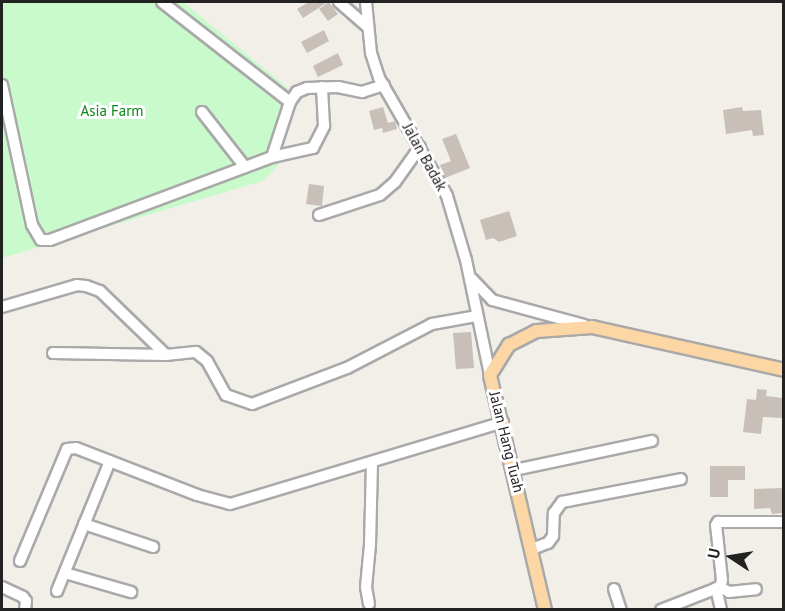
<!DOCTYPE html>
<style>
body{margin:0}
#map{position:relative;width:785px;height:611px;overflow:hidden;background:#f2efe9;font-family:"PT Sans",sans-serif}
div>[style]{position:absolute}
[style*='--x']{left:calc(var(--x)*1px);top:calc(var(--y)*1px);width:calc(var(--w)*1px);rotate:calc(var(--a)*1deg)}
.park>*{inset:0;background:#c8facc}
.building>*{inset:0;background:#c7bfb8}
.roads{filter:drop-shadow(2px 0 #a9a9a9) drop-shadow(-2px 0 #a9a9a9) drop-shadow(0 2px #a9a9a9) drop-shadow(0 -2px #a9a9a9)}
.minor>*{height:10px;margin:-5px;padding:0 5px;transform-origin:5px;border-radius:5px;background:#fff}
.major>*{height:12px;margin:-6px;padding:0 6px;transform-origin:6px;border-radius:6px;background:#fcd6a4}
span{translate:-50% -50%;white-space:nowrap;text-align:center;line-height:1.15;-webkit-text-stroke:6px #fff;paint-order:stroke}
.park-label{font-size:15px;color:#0c8416}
.street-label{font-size:15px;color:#222}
.frame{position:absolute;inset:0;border:3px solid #222;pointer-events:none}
.north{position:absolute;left:701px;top:527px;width:60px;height:60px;-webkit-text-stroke:4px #fff;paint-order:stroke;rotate:282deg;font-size:16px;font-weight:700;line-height:24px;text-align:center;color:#222}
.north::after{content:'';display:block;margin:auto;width:21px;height:27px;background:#222;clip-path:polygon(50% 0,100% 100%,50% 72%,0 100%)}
</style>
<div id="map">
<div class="park">
<div style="clip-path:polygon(2px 2px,183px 2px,289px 89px,279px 164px,263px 181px,2px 258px)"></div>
</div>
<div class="building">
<div style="clip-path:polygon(309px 2px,328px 2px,303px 18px,297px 9px)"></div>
<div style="clip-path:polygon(329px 2px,338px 14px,328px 21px,319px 9px)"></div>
<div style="clip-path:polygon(324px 30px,329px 41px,307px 53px,301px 42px)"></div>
<div style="clip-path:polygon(338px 53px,343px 65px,318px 77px,313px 66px)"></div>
<div style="clip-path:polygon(383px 107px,388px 123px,395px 121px,397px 129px,383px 133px,382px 128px,374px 130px,369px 111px)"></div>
<div style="clip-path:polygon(742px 107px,743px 111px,761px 110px,764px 135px,753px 136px,752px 130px,726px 134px,723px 110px)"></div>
<div style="clip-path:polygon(456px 134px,470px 168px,445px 178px,440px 165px,451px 161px,442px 139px)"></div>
<div style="clip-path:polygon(309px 184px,324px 186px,322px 206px,306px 204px)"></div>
<div style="clip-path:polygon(509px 211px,517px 236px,499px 242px,493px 238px,486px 240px,480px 220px)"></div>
<div style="clip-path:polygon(471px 332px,474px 368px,456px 369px,453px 333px)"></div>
<div style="clip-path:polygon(757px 389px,767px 390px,766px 396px,783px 398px,782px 418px,763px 417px,761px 434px,743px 432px,747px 399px,756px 400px)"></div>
<div style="clip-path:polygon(710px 466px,745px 466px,745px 480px,728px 480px,728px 497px,710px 497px)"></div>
<div style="clip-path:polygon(783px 488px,783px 513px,772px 514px,770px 508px,754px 509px,754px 489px)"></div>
</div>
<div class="roads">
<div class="minor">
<div style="--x:162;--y:2;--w:162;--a:38"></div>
<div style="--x:339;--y:2;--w:38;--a:41"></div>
<div style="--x:366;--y:2;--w:51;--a:84.4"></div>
<div style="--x:371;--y:53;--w:26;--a:72"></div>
<div style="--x:379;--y:78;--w:136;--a:60"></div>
<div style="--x:447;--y:196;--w:67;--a:73.5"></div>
<div style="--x:466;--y:260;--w:117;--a:78.2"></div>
<div style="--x:2;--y:85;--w:143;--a:77.9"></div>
<div style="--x:32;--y:225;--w:17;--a:59"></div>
<div style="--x:41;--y:240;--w:9;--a:0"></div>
<div style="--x:50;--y:240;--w:237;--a:-20.5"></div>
<div style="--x:272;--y:157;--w:42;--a:-12.4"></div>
<div style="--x:313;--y:148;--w:25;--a:-63"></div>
<div style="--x:324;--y:126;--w:39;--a:-93"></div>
<div style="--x:202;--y:112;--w:70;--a:52"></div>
<div style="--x:272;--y:157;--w:58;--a:-71.9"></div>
<div style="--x:290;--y:102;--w:12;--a:-55"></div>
<div style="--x:297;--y:92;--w:11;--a:-22"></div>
<div style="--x:307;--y:88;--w:31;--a:-2"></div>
<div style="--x:338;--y:87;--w:25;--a:12"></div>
<div style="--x:362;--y:92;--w:23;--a:-18"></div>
<div style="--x:319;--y:215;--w:64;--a:-18.2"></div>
<div style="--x:380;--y:195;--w:20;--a:-41"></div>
<div style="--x:395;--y:182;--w:43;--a:-54.5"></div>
<div style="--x:472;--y:279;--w:29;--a:46"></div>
<div style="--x:492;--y:300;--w:95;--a:15.2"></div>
<div style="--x:2;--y:307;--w:78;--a:-16.3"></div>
<div style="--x:77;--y:285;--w:9;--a:6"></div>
<div style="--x:86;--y:286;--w:15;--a:20"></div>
<div style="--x:100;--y:291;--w:92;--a:44.1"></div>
<div style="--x:53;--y:353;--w:113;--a:1"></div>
<div style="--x:166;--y:355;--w:30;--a:-6"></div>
<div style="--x:196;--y:352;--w:14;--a:39"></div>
<div style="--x:207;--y:361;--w:39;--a:61"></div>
<div style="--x:226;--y:395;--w:28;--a:19"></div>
<div style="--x:252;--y:404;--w:102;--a:-20.8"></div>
<div style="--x:347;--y:368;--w:96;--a:-27.4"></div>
<div style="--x:432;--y:324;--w:46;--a:-10.1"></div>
<div style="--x:514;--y:470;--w:141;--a:-11.9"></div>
<div style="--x:84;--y:524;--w:73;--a:18.4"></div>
<div style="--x:532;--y:549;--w:17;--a:-21"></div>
<div style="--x:548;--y:543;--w:9;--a:-54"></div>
<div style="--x:553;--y:536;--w:23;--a:-88"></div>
<div style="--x:554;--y:513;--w:14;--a:-54"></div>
<div style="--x:562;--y:502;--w:121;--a:-10.9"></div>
<div style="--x:20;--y:561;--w:121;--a:-67.2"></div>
<div style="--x:67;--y:449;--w:9;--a:-6"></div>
<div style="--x:76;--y:448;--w:130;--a:21.2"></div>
<div style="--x:197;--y:495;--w:34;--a:15"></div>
<div style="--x:230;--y:504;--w:285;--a:-16.7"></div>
<div style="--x:65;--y:573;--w:69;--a:16.1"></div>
<div style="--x:2;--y:587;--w:23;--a:25"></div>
<div style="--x:23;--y:597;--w:5;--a:53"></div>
<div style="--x:26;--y:601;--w:9;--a:96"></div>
<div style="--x:720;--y:587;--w:10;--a:29"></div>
<div style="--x:729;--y:592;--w:27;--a:-6"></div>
<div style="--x:716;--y:588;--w:23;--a:77"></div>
<div style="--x:614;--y:589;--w:22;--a:72"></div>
<div style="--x:57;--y:591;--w:140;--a:-67.8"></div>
<div style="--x:369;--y:604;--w:17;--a:-100"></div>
<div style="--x:366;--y:587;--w:42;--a:-84.6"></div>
<div style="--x:370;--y:545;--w:83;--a:-88.6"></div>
<div style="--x:661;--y:610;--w:63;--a:-21.3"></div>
<div style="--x:720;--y:587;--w:7;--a:-74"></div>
<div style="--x:722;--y:580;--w:55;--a:-96.2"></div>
<div style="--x:716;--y:525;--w:4;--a:-56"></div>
<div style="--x:718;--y:522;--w:66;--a:0"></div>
</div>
<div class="major">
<div style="--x:545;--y:610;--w:241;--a:-103.2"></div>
<div style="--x:490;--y:375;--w:36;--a:-58"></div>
<div style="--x:509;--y:345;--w:31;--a:-27"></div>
<div style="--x:537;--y:331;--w:55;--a:-4.2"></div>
<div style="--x:592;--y:327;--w:197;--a:12.6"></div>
</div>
</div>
<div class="park-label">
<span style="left:112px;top:111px">Asia Farm</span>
</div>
<div class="street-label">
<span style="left:425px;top:157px;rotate:61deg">Jalan Badak</span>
<span style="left:507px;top:442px;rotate:76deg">Jalan Hang Tuah</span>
</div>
<div class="frame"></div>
<div class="north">U</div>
</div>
